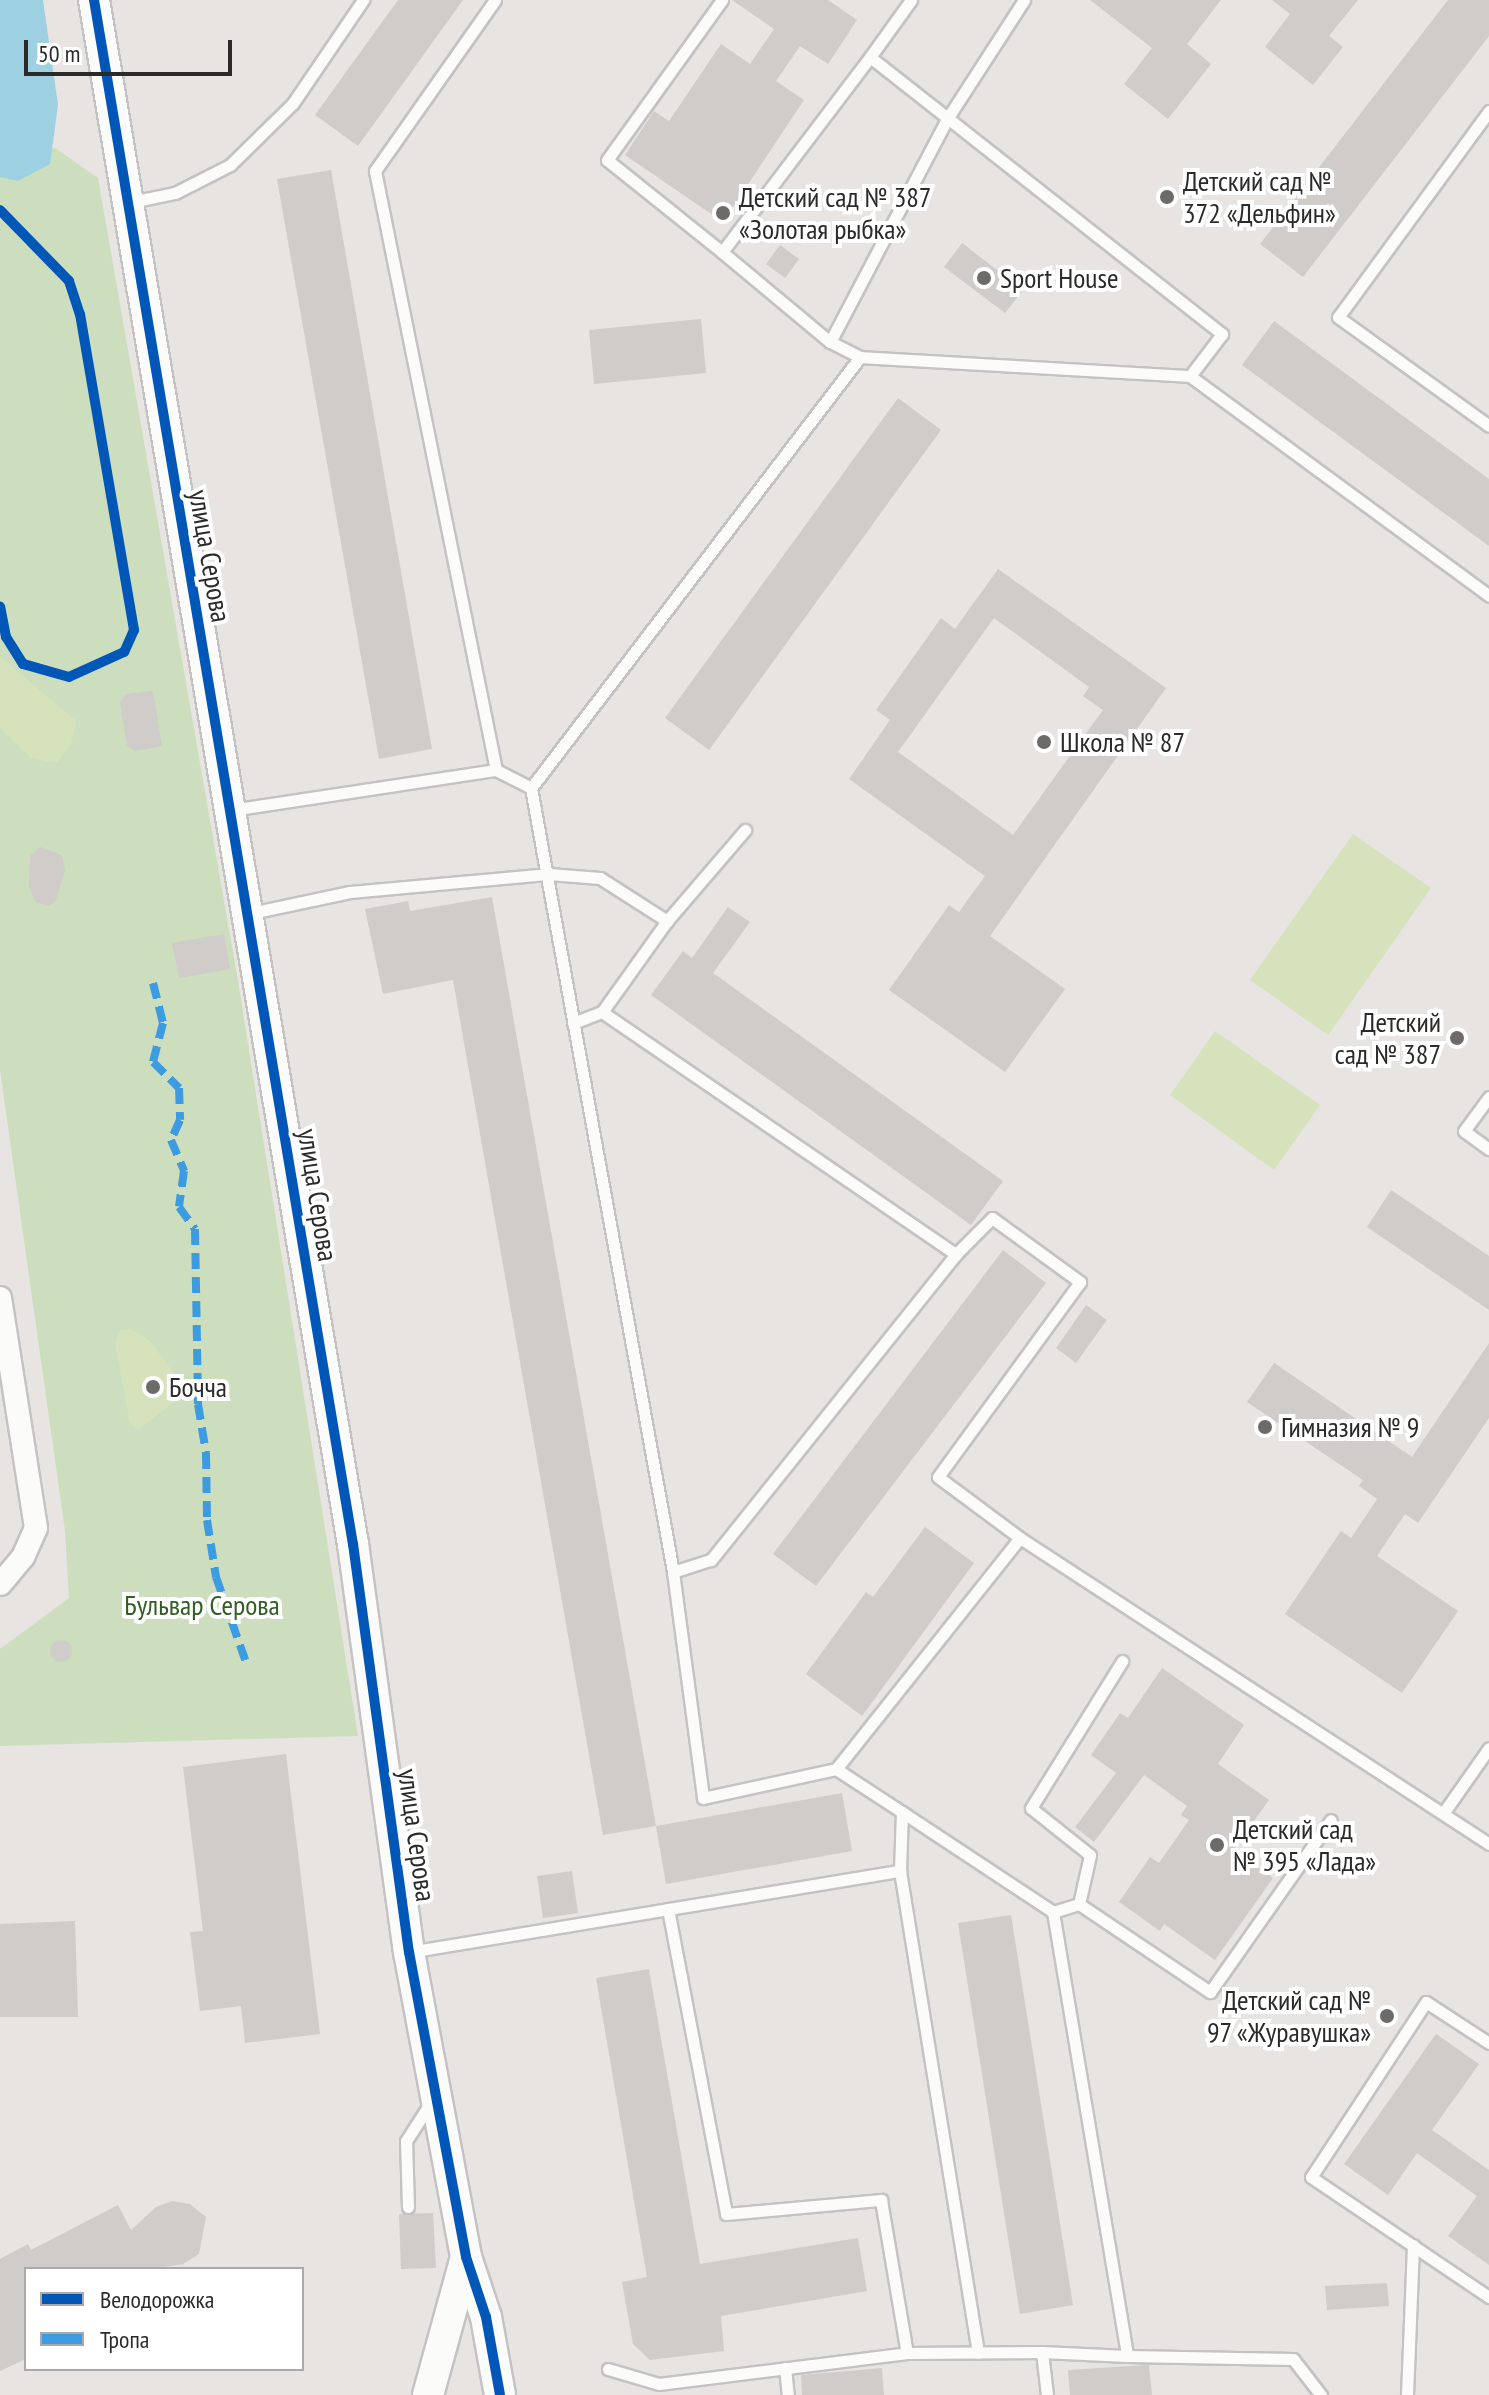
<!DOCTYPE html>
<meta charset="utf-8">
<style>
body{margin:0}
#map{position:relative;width:1489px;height:2395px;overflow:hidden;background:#e7e4e1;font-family:"PT Sans Narrow",sans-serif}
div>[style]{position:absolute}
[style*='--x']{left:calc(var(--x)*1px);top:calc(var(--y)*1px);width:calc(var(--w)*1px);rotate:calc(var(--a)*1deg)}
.green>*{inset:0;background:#ccdebe}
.pitch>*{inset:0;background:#d5e2bc}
.water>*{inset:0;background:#9dd0e0}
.building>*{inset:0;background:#cfccca}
.round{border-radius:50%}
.roads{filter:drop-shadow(2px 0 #c4c2c3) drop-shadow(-2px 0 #c4c2c3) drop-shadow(0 2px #c4c2c3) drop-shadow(0 -2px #c4c2c3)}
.lane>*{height:11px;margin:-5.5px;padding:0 5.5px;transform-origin:5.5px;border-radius:5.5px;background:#fbfbfa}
.street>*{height:22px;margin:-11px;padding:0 11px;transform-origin:11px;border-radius:11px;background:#fbfbfa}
.secondary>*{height:30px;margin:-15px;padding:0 15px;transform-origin:15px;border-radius:15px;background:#fbfbfa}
.quiet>*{height:8px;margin-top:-4px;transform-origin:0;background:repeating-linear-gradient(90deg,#3d9ce1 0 16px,transparent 0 24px)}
.cycleway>*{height:10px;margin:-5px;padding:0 5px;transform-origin:5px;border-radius:5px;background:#0057b8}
.dots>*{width:22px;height:22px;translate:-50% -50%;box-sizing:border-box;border:4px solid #fff;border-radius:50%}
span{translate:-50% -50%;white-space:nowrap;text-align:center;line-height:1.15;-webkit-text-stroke:8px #fff;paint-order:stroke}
.poi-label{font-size:28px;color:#2a2a2a}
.left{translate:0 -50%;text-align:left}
.right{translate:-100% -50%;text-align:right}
.street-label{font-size:28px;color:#2a2a2a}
.park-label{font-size:28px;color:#315e23}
.legend{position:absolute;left:24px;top:2267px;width:280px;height:104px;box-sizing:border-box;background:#fff;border:2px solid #aaa;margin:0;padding:10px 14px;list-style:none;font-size:24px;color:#2a2a2a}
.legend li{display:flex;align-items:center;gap:16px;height:40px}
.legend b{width:40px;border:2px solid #aaa}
.scale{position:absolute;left:24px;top:40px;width:208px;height:36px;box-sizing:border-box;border:4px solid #2a2a2a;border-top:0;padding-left:10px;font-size:24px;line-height:28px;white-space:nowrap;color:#2a2a2a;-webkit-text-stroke:6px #fff;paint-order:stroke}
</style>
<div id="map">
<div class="green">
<div style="clip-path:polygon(55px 148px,98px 178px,238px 981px,358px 1736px,0 1746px,0 1649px,69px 1598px,65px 1531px,0 1070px,0 155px)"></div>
</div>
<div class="pitch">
<div style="clip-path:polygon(0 656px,76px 721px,71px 744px,57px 763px,31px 758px,0 728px)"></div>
<div style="clip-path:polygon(1353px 834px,1431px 888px,1328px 1035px,1250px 980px)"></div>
<div style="clip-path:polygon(1215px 1031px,1320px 1105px,1274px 1170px,1170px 1095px)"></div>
<div style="clip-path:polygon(131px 1329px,150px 1341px,179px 1380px,183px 1395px,138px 1430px,130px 1423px,115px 1345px,119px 1331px)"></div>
</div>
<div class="water">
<div style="clip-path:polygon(0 0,43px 0,58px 105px,50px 164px,18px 181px,0 177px)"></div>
</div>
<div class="building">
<div style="clip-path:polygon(398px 0,463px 0,358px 146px,315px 115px)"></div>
<div style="clip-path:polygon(732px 0,828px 0,857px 20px,828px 64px,800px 46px,776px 81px,804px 100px,723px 222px,625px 155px,654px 111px,669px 121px,721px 44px,750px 64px,774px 29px)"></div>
<div style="clip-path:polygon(1090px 0,1221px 0,1187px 44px,1211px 64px,1168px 119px,1124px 84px,1152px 48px)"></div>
<div style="clip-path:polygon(1272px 0,1358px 0,1329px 36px,1343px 47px,1313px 85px,1265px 47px,1290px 14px)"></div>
<div style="clip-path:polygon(1448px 0,1489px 0,1489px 36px,1303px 277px,1260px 244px)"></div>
<div style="clip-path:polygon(331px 170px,432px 749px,379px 759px,277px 179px)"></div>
<div style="clip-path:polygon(962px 243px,1023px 290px,1005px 313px,944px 267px)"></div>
<div style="clip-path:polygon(780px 245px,799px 259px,785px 278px,766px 264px)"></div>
<div style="clip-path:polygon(701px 319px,706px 373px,594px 384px,589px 330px)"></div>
<div style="clip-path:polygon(1274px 321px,1489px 479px,1489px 546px,1242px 365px)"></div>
<div style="clip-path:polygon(898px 398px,941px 430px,709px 750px,665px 718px)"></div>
<div style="clip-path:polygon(evenodd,998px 569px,1166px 688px,990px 936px,1065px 989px,1005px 1072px,889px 990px,949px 905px,959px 912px,985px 876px,849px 779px,890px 720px,876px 710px,941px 618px,955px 629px,998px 569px,994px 618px,1089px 687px,1083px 696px,1103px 710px,1013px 835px,898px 752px,994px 618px)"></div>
<div style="clip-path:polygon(153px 691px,162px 746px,135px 751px,127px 746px,120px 702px,126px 694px)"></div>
<div style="clip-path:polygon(40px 847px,62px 855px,65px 870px,56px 900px,49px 906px,36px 902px,29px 887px,30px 856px)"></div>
<div style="clip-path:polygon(492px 897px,656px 1826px,603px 1835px,453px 980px,383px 994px,365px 909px,408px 901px,410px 911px)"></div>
<div style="clip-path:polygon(728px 907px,750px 922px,713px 973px,1003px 1181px,971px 1225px,651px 995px,683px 951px,692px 958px)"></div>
<div style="clip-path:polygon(224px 934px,230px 969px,179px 978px,172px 943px)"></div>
<div style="clip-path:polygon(1391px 1190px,1489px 1256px,1489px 1310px,1367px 1227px)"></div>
<div style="clip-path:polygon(1003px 1250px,1046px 1283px,816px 1586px,773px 1554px)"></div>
<div style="clip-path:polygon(1086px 1305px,1107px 1320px,1076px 1363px,1056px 1348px)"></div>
<div style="clip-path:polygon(1489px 1343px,1489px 1418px,1418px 1523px,1405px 1514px,1377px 1556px,1458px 1611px,1402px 1693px,1285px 1614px,1341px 1531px,1351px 1538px,1377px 1499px,1359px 1486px,1363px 1480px,1247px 1402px,1274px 1363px,1412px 1457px)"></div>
<div style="clip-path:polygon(925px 1527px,974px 1563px,862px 1716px,806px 1674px,866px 1592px,873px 1597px)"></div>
<div class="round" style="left:50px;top:1640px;width:22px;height:22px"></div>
<div style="clip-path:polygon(1162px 1668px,1244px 1725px,1218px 1764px,1269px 1800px,1233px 1850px,1273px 1878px,1215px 1960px,1164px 1924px,1160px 1931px,1119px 1902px,1150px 1857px,1159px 1863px,1189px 1820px,1181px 1815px,1187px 1806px,1144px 1775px,1094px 1842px,1075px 1827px,1116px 1773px,1091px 1755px,1120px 1713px,1128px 1718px)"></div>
<div style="clip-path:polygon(286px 1754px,320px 2034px,245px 2043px,241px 2006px,200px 2011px,190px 1932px,203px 1931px,183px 1767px)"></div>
<div style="clip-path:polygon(842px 1793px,852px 1851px,666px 1884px,656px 1826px)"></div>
<div style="clip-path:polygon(572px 1871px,578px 1913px,543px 1918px,537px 1876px)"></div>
<div style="clip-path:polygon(1011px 1915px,1073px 2305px,1020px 2314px,958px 1923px)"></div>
<div style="clip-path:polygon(75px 1921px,78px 2017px,0 2017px,0 1924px)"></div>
<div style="clip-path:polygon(649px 1969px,700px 2264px,858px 2238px,867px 2291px,721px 2316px,724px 2351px,650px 2360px,633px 2344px,622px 2282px,647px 2277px,596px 1978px)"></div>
<div style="clip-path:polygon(1436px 2034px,1479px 2064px,1432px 2130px,1489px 2170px,1489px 2265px,1448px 2236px,1477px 2196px,1417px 2153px,1388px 2195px,1344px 2164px)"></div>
<div style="clip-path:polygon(172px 2201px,190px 2204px,206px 2217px,199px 2254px,183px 2264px,152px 2269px,26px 2269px,26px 2359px,0 2371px,0 2259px,28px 2244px,31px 2250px,118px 2205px,131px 2230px,156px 2207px)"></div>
<div style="clip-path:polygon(433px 2213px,436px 2268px,401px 2269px,399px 2214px)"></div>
<div style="clip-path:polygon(1387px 2283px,1389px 2306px,1327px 2310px,1325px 2286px)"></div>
<div style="clip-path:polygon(1149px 2365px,1152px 2395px,1070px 2395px,1068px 2370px)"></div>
<div style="clip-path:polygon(882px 2368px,884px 2395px,802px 2395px,801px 2375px)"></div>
</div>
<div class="roads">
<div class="lane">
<div style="--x:495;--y:0;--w:209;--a:125.1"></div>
<div style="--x:375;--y:171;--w:611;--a:78.58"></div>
<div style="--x:870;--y:57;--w:70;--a:-54.3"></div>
<div style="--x:1489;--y:111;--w:255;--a:126.2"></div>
<div style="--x:1338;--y:317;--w:186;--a:35.8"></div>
<div style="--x:131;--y:202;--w:45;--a:-11.6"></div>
<div style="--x:175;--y:193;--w:62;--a:-27"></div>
<div style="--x:230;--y:165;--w:88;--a:-44.5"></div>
<div style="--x:293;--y:103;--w:125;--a:-55.8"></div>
<div style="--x:722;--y:252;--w:147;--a:-141.3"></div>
<div style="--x:607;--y:160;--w:197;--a:-54.3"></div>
<div style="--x:830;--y:342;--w:141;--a:-140.2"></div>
<div style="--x:722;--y:252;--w:245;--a:-52.8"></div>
<div style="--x:870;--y:57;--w:448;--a:38.2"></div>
<div style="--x:1222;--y:334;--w:53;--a:127.3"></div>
<div style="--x:860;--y:357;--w:34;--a:-153"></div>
<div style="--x:830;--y:342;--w:252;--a:-62.3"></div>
<div style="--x:947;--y:119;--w:142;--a:-57.1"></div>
<div style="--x:531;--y:788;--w:542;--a:-52.64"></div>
<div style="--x:860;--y:357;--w:331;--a:3.3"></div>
<div style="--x:1190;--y:376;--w:371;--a:36.3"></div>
<div style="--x:231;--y:810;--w:268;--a:-8.6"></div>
<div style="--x:496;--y:770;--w:39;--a:27"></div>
<div style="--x:531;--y:788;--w:797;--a:79.73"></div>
<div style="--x:673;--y:1572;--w:228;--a:82.4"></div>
<div style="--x:703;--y:1798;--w:136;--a:-12.3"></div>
<div style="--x:836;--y:1769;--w:295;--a:-51.5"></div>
<div style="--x:1020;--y:1538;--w:560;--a:33.12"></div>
<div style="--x:251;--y:913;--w:101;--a:-12"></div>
<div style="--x:350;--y:892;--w:200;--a:-5.2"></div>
<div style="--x:549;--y:874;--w:51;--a:4.5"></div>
<div style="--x:600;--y:878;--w:80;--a:32.7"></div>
<div style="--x:602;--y:1012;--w:112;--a:-54.5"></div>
<div style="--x:667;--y:921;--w:120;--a:-49.4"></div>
<div style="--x:573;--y:1023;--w:31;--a:-21"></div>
<div style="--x:602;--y:1012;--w:429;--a:34.4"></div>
<div style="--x:1489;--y:1097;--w:42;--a:126.3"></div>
<div style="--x:1464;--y:1131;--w:31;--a:36"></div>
<div style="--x:673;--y:1572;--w:40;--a:-18"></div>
<div style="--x:711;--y:1560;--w:392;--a:-51.3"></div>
<div style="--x:956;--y:1254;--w:51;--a:-45"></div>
<div style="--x:992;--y:1218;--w:109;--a:36"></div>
<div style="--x:1080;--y:1282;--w:241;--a:126.1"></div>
<div style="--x:938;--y:1477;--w:102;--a:36.6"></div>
<div style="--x:902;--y:1812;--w:181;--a:33.5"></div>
<div style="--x:1053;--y:1912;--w:450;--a:80.5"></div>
<div style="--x:1127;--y:2356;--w:85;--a:-177.3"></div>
<div style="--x:1042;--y:2352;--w:43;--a:83.4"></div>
<div style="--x:1444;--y:1812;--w:78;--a:-54.9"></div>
<div style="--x:900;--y:1871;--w:488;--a:80.8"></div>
<div style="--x:1079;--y:1904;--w:158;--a:33.9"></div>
<div style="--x:1210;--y:1992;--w:210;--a:-54.9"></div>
<div style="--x:668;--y:1909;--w:310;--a:79.2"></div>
<div style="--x:726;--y:2214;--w:156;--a:-5.2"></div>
<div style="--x:881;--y:2200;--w:155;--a:80.4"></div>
<div style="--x:1053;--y:1912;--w:27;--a:-17"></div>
<div style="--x:1079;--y:1904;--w:50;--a:-77.3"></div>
<div style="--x:1090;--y:1855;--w:75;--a:-141.5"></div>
<div style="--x:1031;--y:1808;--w:173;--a:-58.2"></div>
<div style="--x:409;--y:1952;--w:498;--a:-9.4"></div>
<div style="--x:900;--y:1871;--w:59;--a:-88.1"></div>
<div style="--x:902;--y:1812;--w:79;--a:-146.9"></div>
<div style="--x:1489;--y:2043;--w:75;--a:-146.9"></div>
<div style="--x:1426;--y:2002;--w:209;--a:123.3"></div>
<div style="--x:1311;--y:2177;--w:215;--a:34"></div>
<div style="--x:408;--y:2207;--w:66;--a:-91.7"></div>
<div style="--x:406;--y:2141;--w:46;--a:-57.3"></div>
<div style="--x:1127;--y:2356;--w:166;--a:1"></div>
<div style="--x:1293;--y:2359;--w:46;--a:52.1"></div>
<div style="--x:785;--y:2368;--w:27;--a:84"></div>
<div style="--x:608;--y:2369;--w:53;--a:16.4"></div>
<div style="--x:659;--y:2384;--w:250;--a:-7.1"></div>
<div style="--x:907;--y:2353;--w:135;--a:-0.4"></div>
<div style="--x:1407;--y:2395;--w:150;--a:-87.7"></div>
</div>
<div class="street">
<div style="--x:0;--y:1298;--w:233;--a:81.1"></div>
<div style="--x:36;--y:1528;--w:32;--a:114"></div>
<div style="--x:23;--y:1557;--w:35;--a:130"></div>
</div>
<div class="secondary">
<div style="--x:94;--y:0;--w:1566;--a:80.48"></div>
<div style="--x:353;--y:1544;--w:412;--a:82.2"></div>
<div style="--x:409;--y:1952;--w:310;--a:79.4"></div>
<div style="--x:466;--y:2257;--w:63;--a:71.6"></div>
<div style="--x:486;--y:2317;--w:79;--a:79.8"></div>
<div style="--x:428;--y:2395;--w:143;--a:-74.6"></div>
</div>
</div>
<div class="quiet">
<div style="--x:153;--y:983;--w:41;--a:76"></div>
<div style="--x:163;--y:1023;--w:40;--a:104.4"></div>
<div style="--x:153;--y:1062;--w:37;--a:45"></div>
<div style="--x:179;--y:1088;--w:32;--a:88"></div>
<div style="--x:180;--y:1120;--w:22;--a:114"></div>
<div style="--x:171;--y:1140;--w:34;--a:67"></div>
<div style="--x:184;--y:1171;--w:36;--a:98"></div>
<div style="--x:179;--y:1207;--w:27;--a:54"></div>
<div style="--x:195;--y:1229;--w:175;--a:89"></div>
<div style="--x:198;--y:1404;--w:50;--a:80.7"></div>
<div style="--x:206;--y:1453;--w:67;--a:89.1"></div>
<div style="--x:207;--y:1520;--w:58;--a:81"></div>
<div style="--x:216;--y:1577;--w:93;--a:70.6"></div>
</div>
<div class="cycleway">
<div style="--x:94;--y:0;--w:1566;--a:80.48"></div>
<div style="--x:353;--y:1544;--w:412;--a:82.2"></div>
<div style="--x:409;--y:1952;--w:310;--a:79.4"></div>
<div style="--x:466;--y:2257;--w:63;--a:71.6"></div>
<div style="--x:486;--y:2317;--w:79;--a:79.8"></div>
<div style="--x:0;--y:210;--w:99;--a:45.8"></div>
<div style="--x:69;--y:281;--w:35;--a:72"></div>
<div style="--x:80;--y:314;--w:321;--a:80.3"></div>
<div style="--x:134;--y:630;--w:24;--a:114"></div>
<div style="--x:124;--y:652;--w:60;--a:155.6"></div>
<div style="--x:69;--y:677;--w:48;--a:-164.2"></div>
<div style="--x:23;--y:664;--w:32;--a:-122"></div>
<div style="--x:6;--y:637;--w:31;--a:-101"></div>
</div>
<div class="dots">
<div style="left:1167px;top:197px;background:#6c6b6a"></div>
<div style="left:723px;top:213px;background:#6c6b6a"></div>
<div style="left:984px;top:278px;background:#6c6b6a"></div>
<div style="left:1044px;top:742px;background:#6c6b6a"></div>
<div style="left:1457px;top:1038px;background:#6c6b6a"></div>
<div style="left:153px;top:1387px;background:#6c6b6a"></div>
<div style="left:1265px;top:1427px;background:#6c6b6a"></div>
<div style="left:1217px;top:1845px;background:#6c6b6a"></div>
<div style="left:1387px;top:2016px;background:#6c6b6a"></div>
</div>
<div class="poi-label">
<span class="left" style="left:1183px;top:197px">Детский сад №<br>372 «Дельфин»</span>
<span class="left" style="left:739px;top:213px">Детский сад № 387<br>«Золотая рыбка»</span>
<span class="left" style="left:1000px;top:278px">Sport House</span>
<span class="left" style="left:1060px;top:742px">Школа № 87</span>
<span class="right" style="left:1441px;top:1038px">Детский<br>сад № 387</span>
<span class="left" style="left:169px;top:1387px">Бочча</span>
<span class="left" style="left:1281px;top:1427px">Гимназия № 9</span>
<span class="left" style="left:1233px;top:1845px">Детский сад<br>№ 395 «Лада»</span>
<span class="right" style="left:1371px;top:2016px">Детский сад №<br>97 «Журавушка»</span>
</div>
<div class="street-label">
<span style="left:210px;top:556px;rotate:80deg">улица Серова</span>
<span style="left:318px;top:1195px;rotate:81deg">улица Серова</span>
<span style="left:417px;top:1835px;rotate:82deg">улица Серова</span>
</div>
<div class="park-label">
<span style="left:202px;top:1605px">Бульвар Серова</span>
</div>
<ul class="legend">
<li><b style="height:10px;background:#0057b8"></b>Велодорожка</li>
<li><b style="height:10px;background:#3d9ce1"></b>Тропа</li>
</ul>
<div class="scale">50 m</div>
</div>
